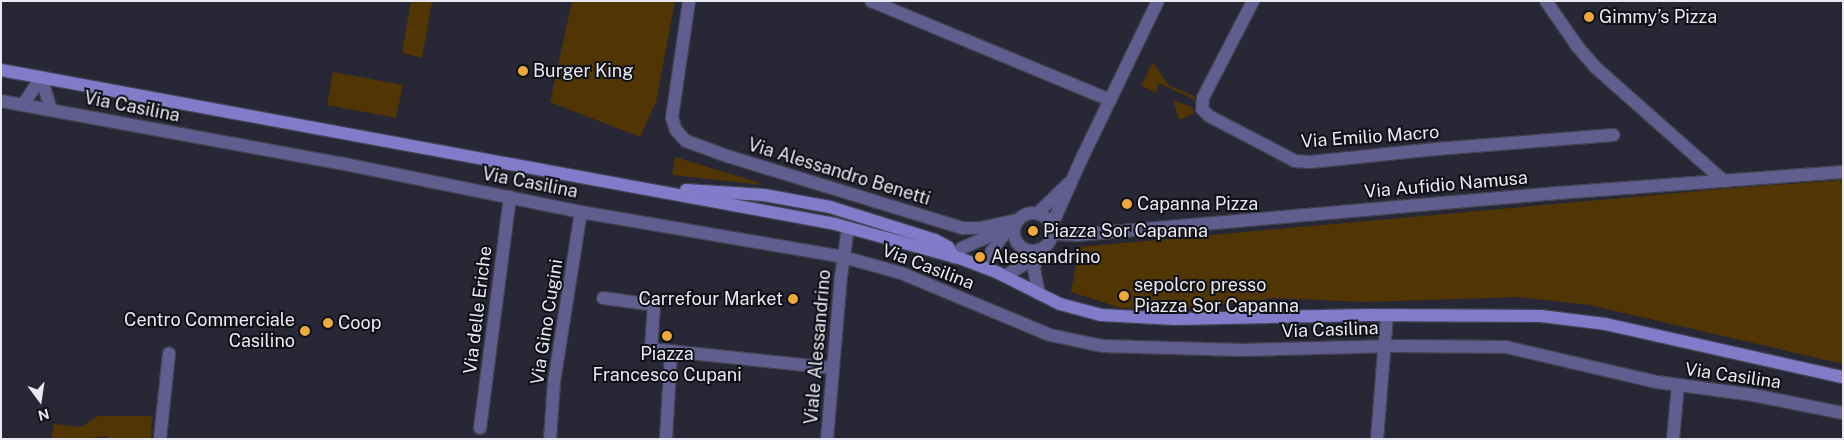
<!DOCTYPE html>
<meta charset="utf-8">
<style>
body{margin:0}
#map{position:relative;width:1844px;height:440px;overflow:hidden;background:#272736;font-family:"Public Sans",sans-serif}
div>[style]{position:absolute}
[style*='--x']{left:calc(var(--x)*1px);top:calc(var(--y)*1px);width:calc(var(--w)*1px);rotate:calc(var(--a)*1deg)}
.green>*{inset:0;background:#513603}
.roads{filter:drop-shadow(1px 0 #424250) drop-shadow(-1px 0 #424250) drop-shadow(0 1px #424250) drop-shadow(0 -1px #424250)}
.minor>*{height:12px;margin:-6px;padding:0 6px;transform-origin:6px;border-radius:6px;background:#615e8f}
.minor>.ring{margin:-6px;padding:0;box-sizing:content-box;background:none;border:12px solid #615e8f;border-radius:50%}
.tertiary>*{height:12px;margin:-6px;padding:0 6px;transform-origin:6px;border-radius:6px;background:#615e8f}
.secondary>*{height:12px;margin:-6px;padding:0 6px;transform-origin:6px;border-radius:6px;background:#817bca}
.dots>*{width:14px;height:14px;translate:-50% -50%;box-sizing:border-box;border:2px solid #101017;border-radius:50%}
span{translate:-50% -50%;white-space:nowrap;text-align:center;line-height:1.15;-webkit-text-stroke:4px #101017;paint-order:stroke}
.poi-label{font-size:18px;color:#e9e9f3}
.left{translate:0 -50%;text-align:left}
.right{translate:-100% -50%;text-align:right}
.street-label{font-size:18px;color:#e9e9f3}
.frame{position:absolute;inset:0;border:2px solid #e9e9f3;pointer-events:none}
.north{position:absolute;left:15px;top:375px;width:50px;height:50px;-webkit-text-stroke:4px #101017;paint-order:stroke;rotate:166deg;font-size:14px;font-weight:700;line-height:20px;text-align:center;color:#e9e9f3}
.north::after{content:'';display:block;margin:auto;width:18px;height:22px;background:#e9e9f3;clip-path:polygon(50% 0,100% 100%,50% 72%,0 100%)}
</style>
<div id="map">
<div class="green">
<div style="clip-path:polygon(411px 1px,432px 1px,422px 58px,402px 53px)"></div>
<div style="clip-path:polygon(572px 1px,675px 1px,656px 102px,640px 137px,550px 102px)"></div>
<div style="clip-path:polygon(1153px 62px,1168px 85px,1194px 96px,1196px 100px,1158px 83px,1157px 93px,1141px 86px)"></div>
<div style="clip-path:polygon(333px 72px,403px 85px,396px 118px,327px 105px)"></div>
<div style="clip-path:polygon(1173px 100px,1192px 107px,1194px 113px,1179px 120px)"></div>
<div style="clip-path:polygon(675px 157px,757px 182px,763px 185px,672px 175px)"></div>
<div style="clip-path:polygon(1843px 180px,1843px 364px,1589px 305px,1518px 297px,1364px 302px,1274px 298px,1196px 308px,1121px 308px,1071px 292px,1079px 247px,1733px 188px)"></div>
<div style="clip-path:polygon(98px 416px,152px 416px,151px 439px,109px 439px,107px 436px,84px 439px,51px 439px,54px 424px,81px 427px)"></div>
</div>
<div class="roads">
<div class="minor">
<div style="--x:689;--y:1;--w:118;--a:98.3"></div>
<div style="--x:672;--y:118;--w:13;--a:72"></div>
<div style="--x:676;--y:130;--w:15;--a:48"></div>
<div style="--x:686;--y:141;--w:44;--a:20.1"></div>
<div style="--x:727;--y:156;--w:247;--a:17"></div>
<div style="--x:963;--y:228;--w:17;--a:0"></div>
<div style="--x:980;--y:228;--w:39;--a:-12"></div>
<div style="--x:871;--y:1;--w:259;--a:22.5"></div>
<div style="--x:1253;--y:1;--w:109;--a:117.3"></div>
<div style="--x:1203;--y:98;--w:11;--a:95"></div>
<div style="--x:1202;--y:109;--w:10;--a:45"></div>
<div style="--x:1209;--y:116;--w:97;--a:27.6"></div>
<div style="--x:1295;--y:161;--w:15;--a:4"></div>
<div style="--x:1310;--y:162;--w:127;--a:-5.9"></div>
<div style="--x:1436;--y:149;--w:178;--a:-4.5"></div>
<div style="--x:1546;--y:1;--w:55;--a:55.4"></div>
<div style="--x:1577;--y:46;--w:28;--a:49"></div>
<div style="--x:1595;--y:67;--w:172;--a:41.5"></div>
<div style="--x:41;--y:77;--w:34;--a:73"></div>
<div style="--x:1;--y:101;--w:345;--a:10.4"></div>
<div style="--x:340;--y:163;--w:246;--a:11.5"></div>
<div style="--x:581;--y:212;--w:266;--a:9.7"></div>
<div style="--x:843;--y:257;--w:60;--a:15.4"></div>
<div style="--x:901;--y:273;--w:161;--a:22.6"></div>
<div style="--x:1050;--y:335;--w:53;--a:11.9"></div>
<div style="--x:1102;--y:346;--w:140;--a:1.6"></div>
<div style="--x:1242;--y:350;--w:153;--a:-1.5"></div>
<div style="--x:1395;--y:346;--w:111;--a:0.5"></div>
<div style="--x:1506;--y:347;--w:155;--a:13.1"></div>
<div style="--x:1657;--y:382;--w:97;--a:7.7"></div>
<div style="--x:1753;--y:395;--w:92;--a:11.3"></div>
<div style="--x:23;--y:105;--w:33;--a:-57"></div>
<div class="ring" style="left:1014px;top:213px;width:26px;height:26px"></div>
<div style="--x:1038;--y:213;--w:43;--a:-44.1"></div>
<div style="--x:1051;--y:227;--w:73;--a:-65.9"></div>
<div style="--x:1081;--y:160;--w:177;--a:-64.2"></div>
<div style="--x:1052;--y:234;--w:25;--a:2"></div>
<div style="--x:1077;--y:235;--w:482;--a:-5"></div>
<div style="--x:1557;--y:193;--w:287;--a:-4.2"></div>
<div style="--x:1038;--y:250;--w:19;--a:102"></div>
<div style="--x:1034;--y:269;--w:25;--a:79"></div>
<div style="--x:954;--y:257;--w:12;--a:-48"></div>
<div style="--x:962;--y:248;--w:56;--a:-23.3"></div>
<div style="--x:986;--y:268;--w:18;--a:-71"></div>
<div style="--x:992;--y:251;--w:24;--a:-55"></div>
<div style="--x:1005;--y:276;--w:35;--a:-31"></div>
<div style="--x:603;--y:298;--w:51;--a:7.8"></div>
<div style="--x:654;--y:305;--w:44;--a:93.9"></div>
<div style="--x:651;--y:349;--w:183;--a:6"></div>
<div style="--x:480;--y:428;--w:233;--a:-82.6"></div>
<div style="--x:160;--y:439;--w:86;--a:-84"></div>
<div style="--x:550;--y:439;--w:57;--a:-86"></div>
<div style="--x:554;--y:382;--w:172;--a:-81"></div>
<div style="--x:666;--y:439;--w:88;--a:-86.7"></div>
<div style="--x:1377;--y:439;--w:123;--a:-85.4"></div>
<div style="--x:1673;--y:439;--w:54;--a:-84.7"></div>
</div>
<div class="tertiary">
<div style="--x:827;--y:439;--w:163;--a:-85.1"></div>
<div style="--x:841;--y:277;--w:50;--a:-82"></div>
</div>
<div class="secondary">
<div style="--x:1;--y:70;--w:848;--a:10.46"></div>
<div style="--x:835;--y:224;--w:132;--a:15.4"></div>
<div style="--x:962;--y:259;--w:39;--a:21"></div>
<div style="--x:998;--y:273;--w:69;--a:26.6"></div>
<div style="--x:1060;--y:304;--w:42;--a:15"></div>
<div style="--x:1101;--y:315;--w:74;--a:3.1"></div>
<div style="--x:1175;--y:319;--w:194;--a:-1.2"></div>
<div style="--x:1369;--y:315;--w:172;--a:0.3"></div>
<div style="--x:1541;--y:316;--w:64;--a:7.1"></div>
<div style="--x:1605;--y:324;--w:244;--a:12.6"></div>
<div style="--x:686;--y:190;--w:78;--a:3.7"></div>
<div style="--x:764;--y:195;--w:67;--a:10.3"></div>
<div style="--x:830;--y:207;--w:110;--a:17.4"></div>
<div style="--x:935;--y:240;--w:15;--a:28"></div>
<div style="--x:948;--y:247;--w:12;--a:59"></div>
</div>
</div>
<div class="dots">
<div style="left:1589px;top:17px;background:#ebaa39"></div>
<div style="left:523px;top:71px;background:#ebaa39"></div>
<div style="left:1127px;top:204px;background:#ebaa39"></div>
<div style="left:1033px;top:231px;background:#ebaa39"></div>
<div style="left:980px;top:257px;background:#ebaa39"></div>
<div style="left:1124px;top:296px;background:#ebaa39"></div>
<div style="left:793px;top:299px;background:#ebaa39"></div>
<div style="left:328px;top:323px;background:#ebaa39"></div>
<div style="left:305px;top:331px;background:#ebaa39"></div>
<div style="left:667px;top:336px;background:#ebaa39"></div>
</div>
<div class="poi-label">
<span class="left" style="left:1599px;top:17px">Gimmy’s Pizza</span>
<span class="left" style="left:533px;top:71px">Burger King</span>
<span class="left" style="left:1137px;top:204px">Capanna Pizza</span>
<span class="left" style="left:1043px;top:231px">Piazza Sor Capanna</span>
<span class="left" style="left:991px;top:257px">Alessandrino</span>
<span class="left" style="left:1134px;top:296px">sepolcro presso<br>Piazza Sor Capanna</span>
<span class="right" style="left:783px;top:299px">Carrefour Market</span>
<span class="right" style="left:295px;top:331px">Centro Commerciale<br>Casilino</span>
<span class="left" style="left:338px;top:323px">Coop</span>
<span style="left:667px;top:365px">Piazza<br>Francesco Cupani</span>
</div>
<div class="street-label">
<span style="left:132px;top:107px;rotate:11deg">Via Casilina</span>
<span style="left:1370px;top:137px;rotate:-4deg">Via Emilio Macro</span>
<span style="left:839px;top:172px;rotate:17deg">Via Alessandro Benetti</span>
<span style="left:530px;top:183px;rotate:11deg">Via Casilina</span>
<span style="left:1446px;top:185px;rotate:-5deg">Via Aufidio Namusa</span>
<span style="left:928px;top:267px;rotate:21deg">Via Casilina</span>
<span style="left:478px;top:310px;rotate:-83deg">Via delle Eriche</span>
<span style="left:547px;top:322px;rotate:-81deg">Via Gino Cugini</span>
<span style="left:1330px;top:330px;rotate:-2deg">Via Casilina</span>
<span style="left:818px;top:347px;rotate:-85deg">Viale Alessandrino</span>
<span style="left:1733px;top:376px;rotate:8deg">Via Casilina</span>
</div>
<div class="frame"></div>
<div class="north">N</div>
</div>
